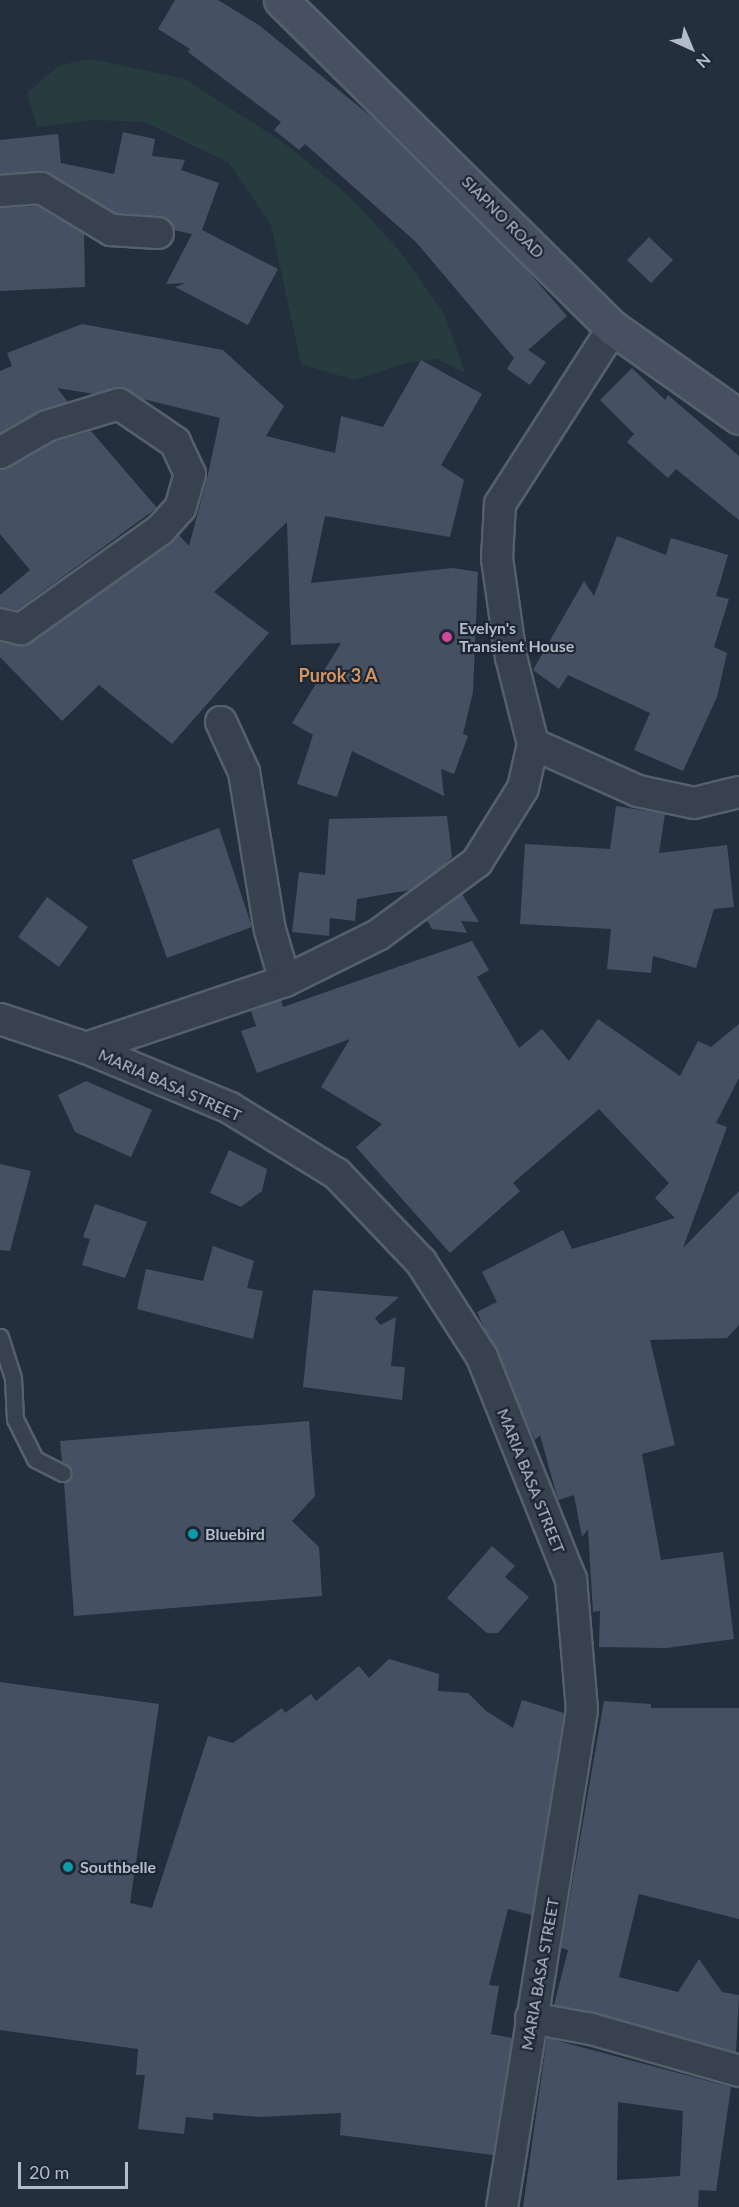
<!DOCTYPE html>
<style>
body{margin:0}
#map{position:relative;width:739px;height:2207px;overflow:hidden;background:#242f3e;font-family:Lato,sans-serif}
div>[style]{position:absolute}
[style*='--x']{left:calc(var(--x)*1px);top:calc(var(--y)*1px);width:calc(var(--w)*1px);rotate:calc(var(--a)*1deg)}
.green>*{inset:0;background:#263c3f}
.building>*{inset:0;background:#455162}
.roads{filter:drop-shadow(2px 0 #565f6c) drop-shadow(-2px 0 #565f6c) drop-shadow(0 2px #565f6c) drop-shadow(0 -2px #565f6c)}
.lane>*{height:15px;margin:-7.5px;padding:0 7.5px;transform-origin:7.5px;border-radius:7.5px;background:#38414e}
.street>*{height:30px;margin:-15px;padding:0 15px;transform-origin:15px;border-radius:15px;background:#38414e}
.secondary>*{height:33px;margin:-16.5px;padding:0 16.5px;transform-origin:16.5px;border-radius:16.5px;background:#465061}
.dots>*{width:16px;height:16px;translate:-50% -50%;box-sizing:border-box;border:3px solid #1d2633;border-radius:50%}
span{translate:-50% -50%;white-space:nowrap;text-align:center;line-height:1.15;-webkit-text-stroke:4.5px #1d2633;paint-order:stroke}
.street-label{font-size:16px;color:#b4bcc9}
.poi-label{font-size:16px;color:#b4bcc9;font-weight:700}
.left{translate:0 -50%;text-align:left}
.neighbourhood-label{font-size:18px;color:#d59563;font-weight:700}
.north{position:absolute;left:661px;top:18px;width:60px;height:60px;-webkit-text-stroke:4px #1d2633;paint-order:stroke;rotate:136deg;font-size:16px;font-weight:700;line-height:24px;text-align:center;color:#b4bcc9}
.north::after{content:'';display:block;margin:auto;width:21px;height:27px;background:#b4bcc9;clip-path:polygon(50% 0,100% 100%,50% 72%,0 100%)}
.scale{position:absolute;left:18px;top:2162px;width:110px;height:27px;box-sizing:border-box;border:3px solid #b4bcc9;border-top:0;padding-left:8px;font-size:18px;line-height:21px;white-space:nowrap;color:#b4bcc9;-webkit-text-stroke:4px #1d2633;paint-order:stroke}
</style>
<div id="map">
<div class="green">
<div style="clip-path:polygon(91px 59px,185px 79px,284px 143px,349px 196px,398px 249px,444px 313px,465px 373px,437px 359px,406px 363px,354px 380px,301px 364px,271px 225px,229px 163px,145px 122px,94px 120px,37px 127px,27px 93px,60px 65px)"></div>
</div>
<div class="building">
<div style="clip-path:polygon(175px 0,218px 0,260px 26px,373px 118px,520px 262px,567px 316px,528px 350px,546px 362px,530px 385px,507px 369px,514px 358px,416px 242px,305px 144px,299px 150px,274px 130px,281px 122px,188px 52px,190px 49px,158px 29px)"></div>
<div style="clip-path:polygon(123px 132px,155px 139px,152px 156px,185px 160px,181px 170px,219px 183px,202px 230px,278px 269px,248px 325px,175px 287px,186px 283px,166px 284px,192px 234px,174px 230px,160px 216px,116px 213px,49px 173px,0 174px,0 140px,58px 134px,61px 163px,114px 174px)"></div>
<div style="clip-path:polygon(37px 206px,84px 234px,85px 287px,0 291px,0 208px)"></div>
<div style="clip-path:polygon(649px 237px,673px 260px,651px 283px,627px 260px)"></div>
<div style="clip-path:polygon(82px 324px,223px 350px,284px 406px,266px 436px,335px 453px,341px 416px,383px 427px,421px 360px,482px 394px,441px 465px,464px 480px,450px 537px,325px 516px,311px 583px,453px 568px,478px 572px,473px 692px,463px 734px,468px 736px,454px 774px,441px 769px,444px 796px,352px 751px,337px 797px,297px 784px,313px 735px,292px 723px,341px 643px,291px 645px,287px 522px,214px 592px,269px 633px,172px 744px,99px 685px,62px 721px,0 657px,0 642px,31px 643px,179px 535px,189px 546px,207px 479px,220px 418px,143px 399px,122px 387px,94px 394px,57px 388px,68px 402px,39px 411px,0 433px,0 371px,12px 366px,7px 353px)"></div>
<div style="clip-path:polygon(632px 368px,665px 400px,668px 395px,739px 456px,739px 520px,676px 469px,668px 478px,627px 442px,634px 434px,600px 400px)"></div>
<div style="clip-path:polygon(91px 431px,157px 508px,17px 610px,0 607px,0 595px,30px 570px,0 534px,0 470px,54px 442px)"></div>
<div style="clip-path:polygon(617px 536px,666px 555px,671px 538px,728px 555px,716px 596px,729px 599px,714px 647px,727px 653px,717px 697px,683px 771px,634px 750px,650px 713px,568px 675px,559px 689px,533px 670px,584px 581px,594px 596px)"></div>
<div style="clip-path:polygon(616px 806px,665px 814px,659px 853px,727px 845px,734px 907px,714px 909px,696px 968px,653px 956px,651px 973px,607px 969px,611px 929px,520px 924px,525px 844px,610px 849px)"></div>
<div style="clip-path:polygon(447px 816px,452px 857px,444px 865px,410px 890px,357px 899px,355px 921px,330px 918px,329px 936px,292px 932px,299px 872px,325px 875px,329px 819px)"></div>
<div style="clip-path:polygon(219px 828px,252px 927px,167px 958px,132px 860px)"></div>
<div style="clip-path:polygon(462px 894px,479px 922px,461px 921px,467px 933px,432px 929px,427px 920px)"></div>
<div style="clip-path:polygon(47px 897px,88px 927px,59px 967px,18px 937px)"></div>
<div style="clip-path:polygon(472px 941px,489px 970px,477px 977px,519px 1048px,542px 1029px,569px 1061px,598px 1019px,680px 1076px,698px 1041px,711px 1047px,739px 1024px,739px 1078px,716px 1123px,727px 1127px,683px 1248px,739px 1191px,739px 1325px,727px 1338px,650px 1340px,675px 1445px,642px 1454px,661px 1560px,723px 1552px,734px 1639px,666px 1648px,599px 1647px,600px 1611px,593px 1612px,588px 1529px,582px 1537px,574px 1495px,558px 1500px,540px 1435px,535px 1440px,477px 1312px,497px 1302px,482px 1272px,563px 1230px,572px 1249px,675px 1218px,655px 1198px,669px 1183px,599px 1109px,513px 1183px,520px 1191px,450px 1253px,356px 1147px,382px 1124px,321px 1087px,350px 1039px,257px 1073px,241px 1031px,256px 1026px,251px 1011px,281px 1000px,283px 1007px)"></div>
<div style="clip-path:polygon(86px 1081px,152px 1110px,131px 1157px,75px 1132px,58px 1095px)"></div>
<div style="clip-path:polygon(229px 1150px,267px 1169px,262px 1191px,241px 1207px,210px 1193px)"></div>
<div style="clip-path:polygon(0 1164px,31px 1171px,10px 1251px,0 1250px)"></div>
<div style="clip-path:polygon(95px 1204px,147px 1222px,125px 1278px,82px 1265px,90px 1239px,83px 1237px)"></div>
<div style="clip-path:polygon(213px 1246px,254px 1261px,247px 1288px,263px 1291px,253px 1339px,137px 1309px,146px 1269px,203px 1281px)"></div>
<div style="clip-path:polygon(313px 1290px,399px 1297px,375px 1318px,380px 1325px,396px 1317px,391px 1366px,405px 1367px,402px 1400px,303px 1387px)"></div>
<div style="clip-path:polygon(309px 1421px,315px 1496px,292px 1521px,319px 1547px,322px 1596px,74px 1616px,64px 1483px,73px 1472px,62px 1462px,60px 1441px)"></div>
<div style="clip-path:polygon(492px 1546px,515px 1566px,505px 1577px,529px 1597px,498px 1633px,487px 1633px,447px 1598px)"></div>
<div style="clip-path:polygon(389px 1659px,439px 1674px,438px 1691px,468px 1693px,486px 1711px,513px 1728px,522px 1700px,564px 1713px,532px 1915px,508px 1909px,489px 1985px,499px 1986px,491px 2034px,512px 2038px,493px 2155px,340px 2135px,341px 2113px,259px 2117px,213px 2113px,213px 2120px,186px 2117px,184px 2134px,138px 2129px,145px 2075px,136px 2075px,138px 2049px,0 2030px,0 1682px,159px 1704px,130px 1903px,152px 1908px,208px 1736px,233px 1743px,282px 1708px,285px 1713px,311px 1694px,316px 1701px,359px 1666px,369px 1678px)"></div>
<div style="clip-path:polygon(604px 1701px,651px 1704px,651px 1708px,739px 1708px,739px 1919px,639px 1894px,619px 1977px,678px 1992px,699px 1959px,722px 1992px,739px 1995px,736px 2052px,554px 2005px,568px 1950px,561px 1948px)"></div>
<div style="clip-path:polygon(evenodd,547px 2038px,731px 2087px,716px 2191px,699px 2190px,698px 2207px,523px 2207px,547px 2038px,618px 2102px,683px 2111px,680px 2176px,617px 2180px,618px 2102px)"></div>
</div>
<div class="roads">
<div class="lane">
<div style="--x:0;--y:1337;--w:43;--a:72.4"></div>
<div style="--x:13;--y:1378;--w:41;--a:87.2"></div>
<div style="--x:15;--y:1419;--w:45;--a:63.4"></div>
<div style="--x:35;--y:1459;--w:31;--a:27"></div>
</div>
<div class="street">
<div style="--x:0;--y:191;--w:41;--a:-4.2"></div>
<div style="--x:41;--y:188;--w:82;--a:31"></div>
<div style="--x:111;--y:230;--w:47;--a:3.7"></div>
<div style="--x:0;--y:453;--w:54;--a:-29.9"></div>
<div style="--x:47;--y:426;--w:75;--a:-17"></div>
<div style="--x:119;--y:404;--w:68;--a:34.2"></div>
<div style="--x:175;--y:442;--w:35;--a:65"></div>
<div style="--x:190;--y:474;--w:35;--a:106"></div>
<div style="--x:180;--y:508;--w:30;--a:132"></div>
<div style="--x:160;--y:530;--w:171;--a:144.5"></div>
<div style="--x:21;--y:629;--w:22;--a:-167"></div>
<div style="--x:221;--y:722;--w:55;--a:65.3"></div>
<div style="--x:244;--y:772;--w:160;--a:80.7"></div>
<div style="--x:270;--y:930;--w:53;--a:73.6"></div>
<div style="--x:533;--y:744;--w:115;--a:24.1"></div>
<div style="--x:638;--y:791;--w:57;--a:12.1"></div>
<div style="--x:694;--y:803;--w:46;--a:-13.7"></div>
<div style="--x:0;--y:1019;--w:91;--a:18.6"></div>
<div style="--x:86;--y:1048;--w:156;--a:22.6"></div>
<div style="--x:230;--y:1108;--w:126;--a:31.7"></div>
<div style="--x:337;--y:1174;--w:122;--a:46.3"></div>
<div style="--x:421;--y:1262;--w:113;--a:57.3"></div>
<div style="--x:482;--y:1357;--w:239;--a:68.2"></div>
<div style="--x:571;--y:1579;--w:131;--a:85.2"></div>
<div style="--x:582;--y:1710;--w:503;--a:99.14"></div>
<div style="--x:86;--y:1048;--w:210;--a:-18.6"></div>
<div style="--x:285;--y:981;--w:104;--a:-26.3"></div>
<div style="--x:378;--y:935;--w:123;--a:-36.4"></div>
<div style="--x:477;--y:862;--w:87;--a:-58.1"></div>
<div style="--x:523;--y:788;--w:45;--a:-77.2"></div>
<div style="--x:533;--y:744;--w:90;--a:-104.2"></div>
<div style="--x:511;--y:657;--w:99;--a:-98.1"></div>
<div style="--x:497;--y:559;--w:55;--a:-86.9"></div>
<div style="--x:500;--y:504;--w:209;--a:-57.3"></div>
<div style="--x:531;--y:2018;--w:61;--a:10.4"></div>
<div style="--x:591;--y:2029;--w:154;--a:15.8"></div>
</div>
<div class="secondary">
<div style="--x:281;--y:0;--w:467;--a:44.7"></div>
<div style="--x:613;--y:328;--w:154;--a:35.2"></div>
</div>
</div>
<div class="dots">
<div style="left:447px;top:637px;background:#d1479c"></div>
<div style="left:193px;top:1534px;background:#0f9aa8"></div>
<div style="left:68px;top:1867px;background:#0f9aa8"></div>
</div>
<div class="street-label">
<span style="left:503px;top:217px;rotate:45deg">SIAPNO ROAD</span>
<span style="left:170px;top:1085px;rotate:24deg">MARIA BASA STREET</span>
<span style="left:531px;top:1481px;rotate:68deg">MARIA BASA STREET</span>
<span style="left:540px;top:1974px;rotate:-80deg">MARIA BASA STREET</span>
</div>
<div class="poi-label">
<span class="left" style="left:459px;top:637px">Evelyn's<br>Transient House</span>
<span class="left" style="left:205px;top:1534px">Bluebird</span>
<span class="left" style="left:80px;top:1867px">Southbelle</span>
</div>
<div class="neighbourhood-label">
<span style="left:338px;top:675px">Purok 3 A</span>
</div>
<div class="north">N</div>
<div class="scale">20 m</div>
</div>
